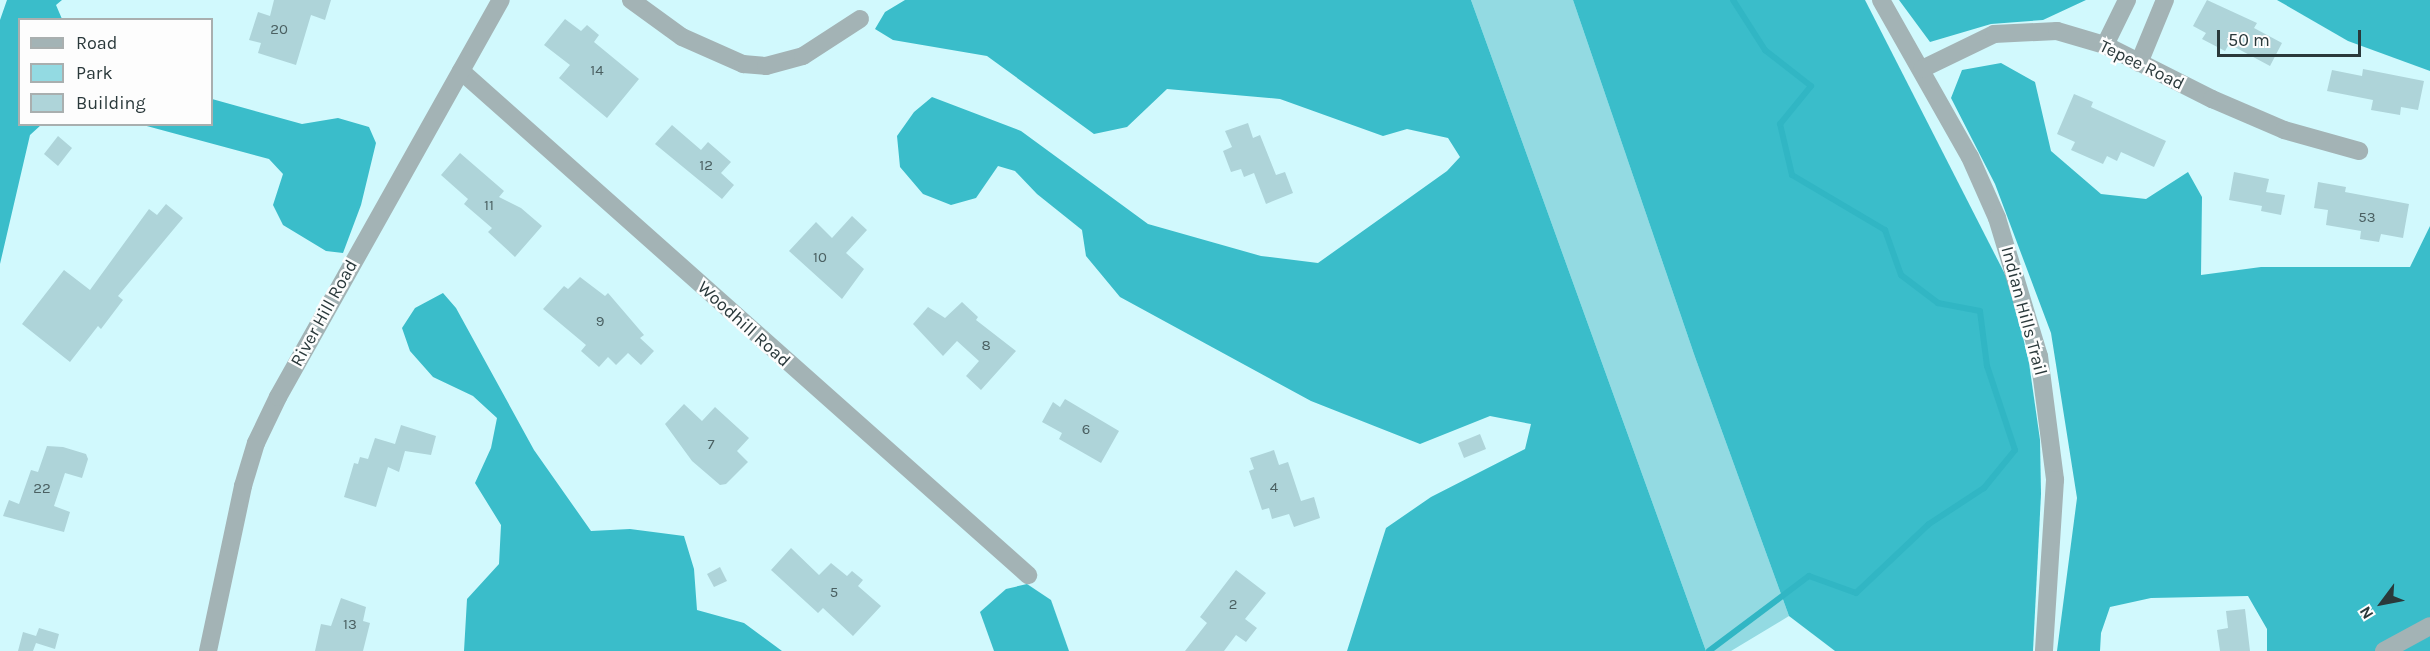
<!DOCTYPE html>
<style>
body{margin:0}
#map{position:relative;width:2430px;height:651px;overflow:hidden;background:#d1f9fd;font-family:Karla,sans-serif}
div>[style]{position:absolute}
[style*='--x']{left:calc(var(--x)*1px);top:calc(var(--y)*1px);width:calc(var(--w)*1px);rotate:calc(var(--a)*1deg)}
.green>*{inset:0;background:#93dae2}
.forest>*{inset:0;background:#3abdca}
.stream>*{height:6px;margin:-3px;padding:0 3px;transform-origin:3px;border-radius:3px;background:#31b6c4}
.building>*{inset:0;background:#aed4d9}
.minor>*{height:18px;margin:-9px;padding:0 9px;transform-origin:9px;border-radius:9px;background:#a3b3b5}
span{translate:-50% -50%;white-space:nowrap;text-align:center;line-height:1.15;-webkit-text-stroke:5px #fdfdfd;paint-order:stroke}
.number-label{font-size:15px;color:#4b6062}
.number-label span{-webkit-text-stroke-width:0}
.street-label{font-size:18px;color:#2a393b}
.legend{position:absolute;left:18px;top:18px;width:195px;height:108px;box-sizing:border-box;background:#fdfdfd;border:2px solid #a9afaf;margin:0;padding:8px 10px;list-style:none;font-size:18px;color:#2a393b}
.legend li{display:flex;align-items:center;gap:12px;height:30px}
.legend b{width:30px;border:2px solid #a9afaf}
.north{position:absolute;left:2352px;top:573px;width:60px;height:60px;-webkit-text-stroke:4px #fdfdfd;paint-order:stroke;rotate:238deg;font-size:16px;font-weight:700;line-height:24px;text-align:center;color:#2a393b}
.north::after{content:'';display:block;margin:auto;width:21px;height:27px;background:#2a393b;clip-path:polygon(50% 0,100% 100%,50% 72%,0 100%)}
.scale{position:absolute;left:2217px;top:30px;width:144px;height:27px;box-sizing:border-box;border:3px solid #2a393b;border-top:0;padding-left:8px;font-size:18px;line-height:21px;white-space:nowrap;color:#2a393b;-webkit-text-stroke:4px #fdfdfd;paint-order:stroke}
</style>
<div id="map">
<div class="green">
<div style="clip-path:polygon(1471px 0,1573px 0,1695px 357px,1789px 616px,1731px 651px,1706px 651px)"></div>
</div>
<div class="forest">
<div style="clip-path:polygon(7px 0,62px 0,56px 5px,62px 19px,20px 20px,20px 124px,41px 125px,30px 135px,0 264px,0 20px)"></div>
<div style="clip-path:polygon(905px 0,1471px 0,1706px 651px,1347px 651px,1386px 528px,1431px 497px,1525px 449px,1531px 424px,1490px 416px,1420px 444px,1311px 401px,1120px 297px,1086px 256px,1082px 230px,1037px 194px,1015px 171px,998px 166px,976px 198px,951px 205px,923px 194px,900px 167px,897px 136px,914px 112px,932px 97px,1021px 131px,1148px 224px,1261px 256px,1318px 263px,1447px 171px,1460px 157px,1448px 138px,1407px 129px,1383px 136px,1280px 99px,1167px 89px,1127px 127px,1094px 134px,987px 56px,893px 40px,875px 29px,885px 12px)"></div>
<div style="clip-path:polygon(1573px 0,1865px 0,2011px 286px,2029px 363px,2040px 440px,2041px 494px,2033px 651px,1835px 651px,1789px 616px,1695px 357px)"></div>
<div style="clip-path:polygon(1899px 0,2086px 0,2043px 20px,1991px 24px,1930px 42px)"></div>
<div style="clip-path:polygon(2277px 0,2430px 0,2430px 71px,2348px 41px)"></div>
<div style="clip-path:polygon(2001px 63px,2035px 82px,2051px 151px,2101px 194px,2146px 199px,2188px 172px,2202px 197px,2201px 275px,2261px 267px,2410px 267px,2430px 226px,2430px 651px,2267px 651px,2267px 629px,2248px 596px,2151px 598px,2110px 607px,2101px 633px,2100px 651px,2057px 651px,2077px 498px,2051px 333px,1995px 184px,1951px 98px,1962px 70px)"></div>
<div style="clip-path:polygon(212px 99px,302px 124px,338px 118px,369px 127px,376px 143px,361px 205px,343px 253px,326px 251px,283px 225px,273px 205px,283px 174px,269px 159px,143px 125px,212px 124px)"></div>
<div style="clip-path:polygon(443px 293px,456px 308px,534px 450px,591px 531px,630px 529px,684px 536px,694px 569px,697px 610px,744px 623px,782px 651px,464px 651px,467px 599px,499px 564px,501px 525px,475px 483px,491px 448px,497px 418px,473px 396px,433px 377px,410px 351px,402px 328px,415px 308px)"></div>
<div style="clip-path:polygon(1027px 584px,1051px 600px,1069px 651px,994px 651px,980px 612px,1006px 589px)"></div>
</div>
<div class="stream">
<div style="--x:1709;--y:651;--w:125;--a:-36.9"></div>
<div style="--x:1809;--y:576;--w:50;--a:19.9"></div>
<div style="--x:1856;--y:593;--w:100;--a:-43.4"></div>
<div style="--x:1929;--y:524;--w:66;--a:-33.2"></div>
<div style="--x:1984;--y:488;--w:49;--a:-50.8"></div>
<div style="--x:2015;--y:450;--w:89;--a:-108.4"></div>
<div style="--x:1987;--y:366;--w:55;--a:-97.3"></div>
<div style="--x:1980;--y:311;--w:43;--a:-169.2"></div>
<div style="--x:1938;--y:303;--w:46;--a:-142.9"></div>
<div style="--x:1901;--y:275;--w:48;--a:-109.6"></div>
<div style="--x:1885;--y:230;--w:108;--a:-149.4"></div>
<div style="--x:1792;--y:175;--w:52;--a:-103.2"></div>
<div style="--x:1780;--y:124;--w:49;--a:-50.8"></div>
<div style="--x:1811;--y:86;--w:58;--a:-142"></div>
<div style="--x:1765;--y:50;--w:59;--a:-122.6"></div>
</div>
<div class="building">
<div style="clip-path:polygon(274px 0,331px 0,325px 20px,311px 15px,296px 65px,258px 53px,261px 43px,249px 40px,258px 12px,270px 16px)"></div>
<div style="clip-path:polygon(2207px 0,2257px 23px,2254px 28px,2282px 43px,2270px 66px,2229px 44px,2225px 51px,2202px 39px,2206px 33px,2193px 26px)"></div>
<div style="clip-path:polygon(565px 19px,581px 31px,587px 25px,599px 35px,594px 42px,639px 79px,607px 118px,559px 78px,570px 65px,544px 45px)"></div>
<div style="clip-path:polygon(2363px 69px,2424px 81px,2418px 110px,2401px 107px,2400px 115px,2371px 110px,2373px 100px,2327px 91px,2332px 70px,2362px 76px)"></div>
<div style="clip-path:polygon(2074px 94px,2093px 102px,2091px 107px,2166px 141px,2154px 167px,2121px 152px,2117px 161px,2107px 156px,2103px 164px,2071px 150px,2075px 142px,2057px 134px)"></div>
<div style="clip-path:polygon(1248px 123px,1253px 138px,1260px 135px,1276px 175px,1285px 172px,1293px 193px,1266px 204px,1254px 173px,1244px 177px,1241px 169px,1231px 172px,1223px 151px,1232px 147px,1225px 131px)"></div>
<div style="clip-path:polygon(672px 125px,701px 150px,708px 142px,731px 162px,721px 173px,734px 185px,722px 199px,655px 144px)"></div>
<div style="clip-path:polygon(58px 136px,72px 148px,58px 166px,44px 154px)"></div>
<div style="clip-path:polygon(460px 153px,504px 191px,499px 197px,521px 208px,542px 226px,515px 257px,488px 232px,492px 228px,464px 204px,468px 199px,441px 175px)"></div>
<div style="clip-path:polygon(2234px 172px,2269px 179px,2266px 192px,2285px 195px,2281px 215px,2261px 211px,2262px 206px,2229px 200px)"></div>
<div style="clip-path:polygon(2318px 182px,2346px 187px,2345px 192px,2409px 204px,2403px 238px,2381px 234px,2379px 242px,2360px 239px,2361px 231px,2326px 225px,2328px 210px,2314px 208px)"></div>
<div style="clip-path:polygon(166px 204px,183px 218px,118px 296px,123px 300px,101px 329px,98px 326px,70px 362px,22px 324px,64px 270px,90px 290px,149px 209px,157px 215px)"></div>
<div style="clip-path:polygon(852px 216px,867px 230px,846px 253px,864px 269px,842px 299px,789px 251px,816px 222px,832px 238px)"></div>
<div style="clip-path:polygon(580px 277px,605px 296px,608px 293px,644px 335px,640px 338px,654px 351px,641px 365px,628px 353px,616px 365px,608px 357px,599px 367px,581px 351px,586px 345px,543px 309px,564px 286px,568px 289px)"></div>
<div style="clip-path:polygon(962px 302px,978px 317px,976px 320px,1016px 351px,981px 390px,966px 376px,979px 361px,957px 341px,943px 356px,913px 324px,928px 307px,945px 318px)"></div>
<div style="clip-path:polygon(1065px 399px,1119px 431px,1101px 463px,1059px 439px,1062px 433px,1042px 422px,1053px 402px,1060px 407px)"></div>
<div style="clip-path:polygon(684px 404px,702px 421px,715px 407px,749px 438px,737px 451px,748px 462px,726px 484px,720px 485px,692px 461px,665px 424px)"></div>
<div style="clip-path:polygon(401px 425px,436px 436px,431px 455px,405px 451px,399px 472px,388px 467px,376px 507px,344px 497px,354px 463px,358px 464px,360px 457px,368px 459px,375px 438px,395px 444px)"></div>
<div style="clip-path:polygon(1480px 434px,1486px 449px,1464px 458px,1458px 443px)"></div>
<div style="clip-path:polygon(47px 446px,63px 447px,86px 454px,88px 459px,82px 478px,65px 473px,54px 506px,70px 512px,64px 532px,3px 516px,9px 500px,19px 504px,31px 470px,38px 472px)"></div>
<div style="clip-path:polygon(1274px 450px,1279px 465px,1288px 462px,1301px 501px,1314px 497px,1320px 518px,1294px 527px,1289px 514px,1272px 519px,1269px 508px,1262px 510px,1249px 471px,1254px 469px,1250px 458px)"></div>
<div style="clip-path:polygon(791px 548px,819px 575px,831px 563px,847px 576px,852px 571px,863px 580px,858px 586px,881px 606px,853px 636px,823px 608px,818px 613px,771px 570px)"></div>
<div style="clip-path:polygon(720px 567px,727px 581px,714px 587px,707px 574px)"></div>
<div style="clip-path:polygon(1236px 570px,1266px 593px,1245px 619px,1257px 628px,1246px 642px,1236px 635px,1224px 651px,1185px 651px,1207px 623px,1200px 617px)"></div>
<div style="clip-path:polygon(341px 598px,366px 607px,363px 621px,370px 623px,363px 651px,315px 651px,321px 624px,331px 626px)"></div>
<div style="clip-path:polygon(2245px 609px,2250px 651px,2220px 651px,2217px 630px,2228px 628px,2226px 611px)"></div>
<div style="clip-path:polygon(39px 628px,59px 634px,55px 649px,36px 643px,33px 651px,18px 651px,23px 632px,36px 636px)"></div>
</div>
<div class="minor">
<div style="--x:631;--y:0;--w:63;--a:36"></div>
<div style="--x:682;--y:37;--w:67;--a:23.9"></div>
<div style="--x:743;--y:64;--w:23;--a:5"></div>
<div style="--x:766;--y:66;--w:38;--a:-15"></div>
<div style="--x:803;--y:56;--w:68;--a:-33"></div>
<div style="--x:1881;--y:0;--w:180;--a:60.5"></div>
<div style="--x:1970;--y:157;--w:67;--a:66.1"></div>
<div style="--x:1997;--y:218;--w:144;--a:73.1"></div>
<div style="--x:2039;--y:356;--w:125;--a:82.6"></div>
<div style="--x:2055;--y:480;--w:171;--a:93.7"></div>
<div style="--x:2105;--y:45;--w:50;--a:-63.9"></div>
<div style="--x:2139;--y:63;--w:68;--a:-67.6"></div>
<div style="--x:1922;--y:69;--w:80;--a:-25.9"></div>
<div style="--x:1994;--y:34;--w:63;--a:-2.7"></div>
<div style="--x:2057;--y:31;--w:50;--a:16.3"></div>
<div style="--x:2105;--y:45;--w:120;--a:26.8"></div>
<div style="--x:2212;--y:99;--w:78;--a:23.3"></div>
<div style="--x:2284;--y:130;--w:78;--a:15.6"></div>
<div style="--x:461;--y:71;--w:759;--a:41.63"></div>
<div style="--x:208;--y:651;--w:169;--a:-78"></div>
<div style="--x:243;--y:486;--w:45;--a:-73.2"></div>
<div style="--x:256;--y:443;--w:51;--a:-64.4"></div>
<div style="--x:278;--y:397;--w:455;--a:-60.7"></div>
<div style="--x:2384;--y:651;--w:52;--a:-28.5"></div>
</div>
<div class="number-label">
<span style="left:279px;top:30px">20</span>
<span style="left:597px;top:71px">14</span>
<span style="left:706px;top:166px">12</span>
<span style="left:489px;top:206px">11</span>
<span style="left:2367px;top:218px">53</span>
<span style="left:820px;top:258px">10</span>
<span style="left:600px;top:322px">9</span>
<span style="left:986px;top:346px">8</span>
<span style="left:1086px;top:430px">6</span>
<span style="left:711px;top:445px">7</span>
<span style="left:1274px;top:488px">4</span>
<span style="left:42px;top:489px">22</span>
<span style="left:834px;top:593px">5</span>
<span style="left:1233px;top:605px">2</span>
<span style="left:350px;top:625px">13</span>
</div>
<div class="street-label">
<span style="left:2142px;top:65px;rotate:26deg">Tepee Road</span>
<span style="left:2024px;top:311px;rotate:75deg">Indian Hills Trail</span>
<span style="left:324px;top:313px;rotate:-61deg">River Hill Road</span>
<span style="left:744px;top:324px;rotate:42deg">Woodhill Road</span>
</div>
<ul class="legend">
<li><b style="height:8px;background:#a3b3b5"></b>Road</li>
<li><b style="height:16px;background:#93dae2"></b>Park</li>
<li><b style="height:16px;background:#aed4d9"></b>Building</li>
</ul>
<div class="north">N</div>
<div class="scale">50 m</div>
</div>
